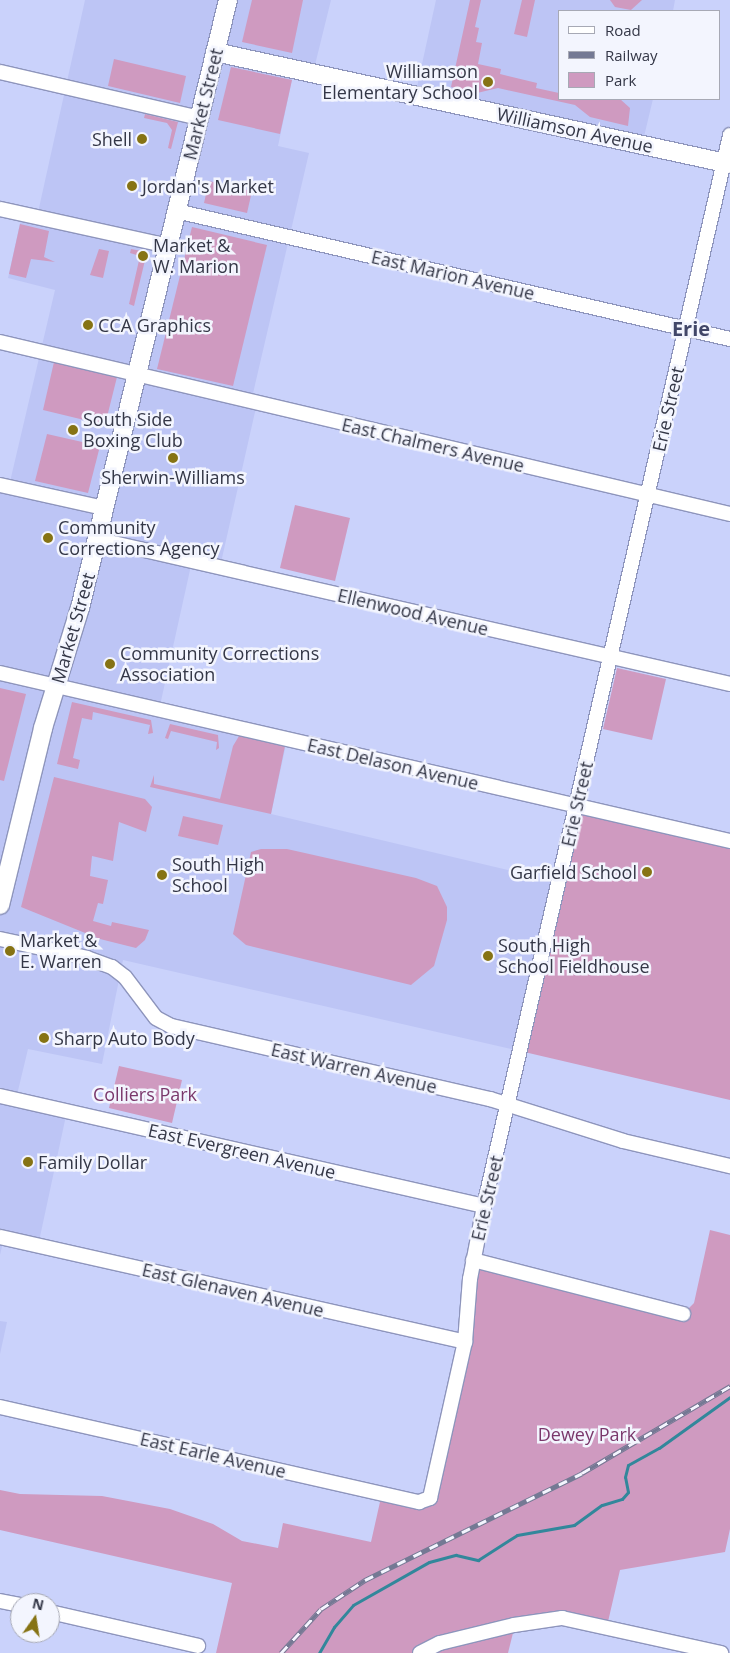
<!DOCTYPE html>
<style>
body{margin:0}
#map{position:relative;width:730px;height:1653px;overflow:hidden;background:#cad2fb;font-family:"Open Sans",sans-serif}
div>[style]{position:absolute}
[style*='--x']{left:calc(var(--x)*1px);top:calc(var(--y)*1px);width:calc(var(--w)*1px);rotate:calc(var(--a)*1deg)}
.built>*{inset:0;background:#bdc5f5}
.green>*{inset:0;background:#cf9ac0}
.stream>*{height:3px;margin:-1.5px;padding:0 1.5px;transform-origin:1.5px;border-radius:1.5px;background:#32879b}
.roads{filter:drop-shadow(1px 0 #8e95bc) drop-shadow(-1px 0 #8e95bc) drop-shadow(0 1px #8e95bc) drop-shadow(0 -1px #8e95bc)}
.minor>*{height:14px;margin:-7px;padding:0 7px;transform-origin:7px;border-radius:7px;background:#fff}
.major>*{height:18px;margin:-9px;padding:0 9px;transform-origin:9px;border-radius:9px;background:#fff}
.rail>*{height:5px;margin-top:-2.5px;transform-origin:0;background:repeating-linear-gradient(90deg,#f3f5fe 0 9px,#747994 0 18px);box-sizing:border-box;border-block:1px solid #747994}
.dots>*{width:14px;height:14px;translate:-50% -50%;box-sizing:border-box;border:2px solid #f3f5fe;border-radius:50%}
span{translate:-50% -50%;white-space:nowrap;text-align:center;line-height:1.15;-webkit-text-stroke:5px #f3f5fe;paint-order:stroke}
.poi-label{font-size:18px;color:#343747}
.right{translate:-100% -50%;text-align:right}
.left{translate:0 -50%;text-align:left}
.street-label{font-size:18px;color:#343747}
.park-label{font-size:18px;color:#7a376b}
.quarter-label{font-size:20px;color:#414668;font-weight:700}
.legend{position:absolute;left:558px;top:10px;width:162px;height:90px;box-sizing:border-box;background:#f3f5fe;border:1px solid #a7a9b5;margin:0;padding:6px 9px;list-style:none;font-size:15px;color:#343747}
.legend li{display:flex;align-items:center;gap:10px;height:25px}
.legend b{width:25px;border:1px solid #a7a9b5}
.north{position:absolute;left:10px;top:1593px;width:50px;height:50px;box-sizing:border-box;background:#f3f5fe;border:1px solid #a7a9b5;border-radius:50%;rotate:13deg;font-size:14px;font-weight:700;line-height:20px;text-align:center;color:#343747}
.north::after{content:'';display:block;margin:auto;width:18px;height:22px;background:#867314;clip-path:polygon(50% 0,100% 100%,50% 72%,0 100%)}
</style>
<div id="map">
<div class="built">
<div style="clip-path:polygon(85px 0,331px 0,313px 73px,294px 70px,278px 146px,309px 153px,251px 402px,257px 403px,220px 567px,192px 561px,159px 710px,287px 740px,271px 814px,559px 882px,520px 1051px,123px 960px,102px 1064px,28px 1049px,16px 1099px,67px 1111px,38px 1246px,4px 1238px,0 1255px,0 485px,9px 486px,55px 290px,8px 278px,22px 214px,37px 217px)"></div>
<div style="clip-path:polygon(436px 0,675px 0,673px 11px,559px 11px,559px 99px,653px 99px,642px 145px,415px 96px)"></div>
<div style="clip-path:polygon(0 1321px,7px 1322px,0 1354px)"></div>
</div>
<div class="green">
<div style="clip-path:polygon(252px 0,303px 0,292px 53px,242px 42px)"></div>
<div style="clip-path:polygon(470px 0,481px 0,475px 27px,479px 28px,476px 42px,482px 43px,478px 64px,501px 69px,500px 74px,537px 83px,536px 88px,559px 93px,559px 99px,620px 99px,630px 108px,628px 126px,590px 117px,575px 105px,498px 88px,477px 93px,451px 87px)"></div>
<div style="clip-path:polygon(522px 0,535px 0,527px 37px,514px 34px)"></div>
<div style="clip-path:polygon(610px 0,642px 0,631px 10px,615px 7px)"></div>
<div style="clip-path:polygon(114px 59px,186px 76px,180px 103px,108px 86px)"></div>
<div style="clip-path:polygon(231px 67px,292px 80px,280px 134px,218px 120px)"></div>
<div style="clip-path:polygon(145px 114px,178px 122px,171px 149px,168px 148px,172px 130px,167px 123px,144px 118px)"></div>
<div style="clip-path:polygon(209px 181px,252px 191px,247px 213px,204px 203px)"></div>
<div style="clip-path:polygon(20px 224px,49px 231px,44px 257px,55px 262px,31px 259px,26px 278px,9px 274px)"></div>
<div style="clip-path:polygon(192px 227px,267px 245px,233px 386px,157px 369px)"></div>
<div style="clip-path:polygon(99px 249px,109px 251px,103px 278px,90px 275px)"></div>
<div style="clip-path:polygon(131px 249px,147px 252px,134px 306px,129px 304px,140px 256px,130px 253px)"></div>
<div style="clip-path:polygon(54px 362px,117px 377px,105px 425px,43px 410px)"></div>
<div style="clip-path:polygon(47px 434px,100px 446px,88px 493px,35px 481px)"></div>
<div style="clip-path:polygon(295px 505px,350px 518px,335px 581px,280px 568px)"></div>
<div style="clip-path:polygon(617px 668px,666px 679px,652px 740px,603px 729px)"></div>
<div style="clip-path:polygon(0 688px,26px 694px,4px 781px,0 780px)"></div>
<div style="clip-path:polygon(72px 702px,151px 720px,153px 733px,148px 734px,150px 725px,93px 712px,92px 720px,82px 718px,73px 758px,80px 760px,78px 769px,57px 764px)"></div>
<div style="clip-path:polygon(170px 724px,218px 735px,219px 748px,216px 750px,217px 742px,171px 731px,168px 739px,165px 738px)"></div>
<div style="clip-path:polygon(239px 736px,285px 746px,271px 814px,150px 787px,154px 775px,154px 784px,220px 799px,233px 746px)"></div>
<div style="clip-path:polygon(54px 777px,145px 799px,152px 807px,146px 832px,119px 822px,113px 861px,92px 856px,90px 876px,108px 880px,103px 904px,98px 903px,93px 921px,111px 926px,112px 922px,149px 930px,145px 940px,136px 948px,100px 939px,21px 907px)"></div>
<div style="clip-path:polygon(577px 806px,730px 841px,730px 1100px,520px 1051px)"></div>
<div style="clip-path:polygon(183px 816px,223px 825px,218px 845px,178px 836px)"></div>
<div style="clip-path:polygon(261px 849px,287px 849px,416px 878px,437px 886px,447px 907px,447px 920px,434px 966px,411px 985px,246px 945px,233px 934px,251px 852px)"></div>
<div style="clip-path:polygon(119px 1066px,182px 1080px,172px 1123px,109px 1108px)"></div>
<div style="clip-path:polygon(710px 1230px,730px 1235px,730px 1529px,725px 1552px,620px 1570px,607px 1626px,585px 1621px,515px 1625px,508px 1653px,216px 1653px,232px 1583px,0 1530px,0 1490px,20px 1494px,102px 1496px,170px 1509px,213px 1524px,242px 1541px,278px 1548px,283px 1523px,371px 1542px,382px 1493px,430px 1498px,473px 1260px,683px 1314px,694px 1303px)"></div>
</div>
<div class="stream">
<div style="--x:319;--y:1653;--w:30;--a:-60"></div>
<div style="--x:334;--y:1627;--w:29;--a:-49"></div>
<div style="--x:353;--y:1605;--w:87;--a:-29.5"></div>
<div style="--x:429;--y:1562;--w:28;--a:-15"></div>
<div style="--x:456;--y:1555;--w:23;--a:13"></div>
<div style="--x:478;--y:1560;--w:46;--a:-32.7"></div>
<div style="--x:517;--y:1535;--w:58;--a:-10"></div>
<div style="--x:574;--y:1525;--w:34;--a:-36"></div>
<div style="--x:602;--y:1505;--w:21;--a:-17"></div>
<div style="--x:622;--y:1499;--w:9;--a:-49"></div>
<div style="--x:628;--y:1492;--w:15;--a:-101"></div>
<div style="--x:625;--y:1477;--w:12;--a:-76"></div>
<div style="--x:628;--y:1465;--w:35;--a:-29"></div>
<div style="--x:659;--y:1448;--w:87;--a:-35.7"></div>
</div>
<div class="roads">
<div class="minor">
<div style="--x:0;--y:72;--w:205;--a:13"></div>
<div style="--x:0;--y:209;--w:172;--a:12.4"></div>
<div style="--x:176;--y:211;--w:569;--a:13.01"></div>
<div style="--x:0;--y:342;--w:750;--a:13.26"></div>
<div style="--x:0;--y:485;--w:107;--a:12.5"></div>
<div style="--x:96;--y:539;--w:650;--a:12.88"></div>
<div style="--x:0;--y:673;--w:749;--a:12.96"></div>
<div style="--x:0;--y:939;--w:89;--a:12.3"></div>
<div style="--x:87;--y:958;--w:27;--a:20"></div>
<div style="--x:112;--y:967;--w:16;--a:38"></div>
<div style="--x:125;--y:977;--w:51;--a:52.9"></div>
<div style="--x:156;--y:1018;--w:17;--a:28"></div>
<div style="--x:171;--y:1026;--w:327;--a:12.9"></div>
<div style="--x:490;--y:1099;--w:139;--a:17.5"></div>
<div style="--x:623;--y:1141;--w:110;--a:13.2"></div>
<div style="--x:0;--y:1096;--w:496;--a:12.8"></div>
<div style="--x:0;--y:1237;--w:477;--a:12.7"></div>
<div style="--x:473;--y:1260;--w:217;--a:14.4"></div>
<div style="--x:0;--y:1407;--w:430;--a:12.8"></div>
<div style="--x:419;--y:1502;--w:12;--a:-20"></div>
<div style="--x:430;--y:1498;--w:160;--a:-77.4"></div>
<div style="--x:465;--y:1342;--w:63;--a:-85.5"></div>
<div style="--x:470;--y:1279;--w:74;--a:-79.1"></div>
<div style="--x:484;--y:1206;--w:1099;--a:-77.06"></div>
<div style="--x:0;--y:1601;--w:20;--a:11"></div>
<div style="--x:50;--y:1612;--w:152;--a:12.9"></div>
<div style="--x:420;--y:1653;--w:22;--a:-27"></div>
<div style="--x:440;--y:1643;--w:76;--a:-13.7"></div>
<div style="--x:514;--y:1625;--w:49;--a:-8.3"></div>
<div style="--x:562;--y:1618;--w:163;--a:12.4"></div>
</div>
<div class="major">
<div style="--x:215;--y:52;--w:527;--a:12.27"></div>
<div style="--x:0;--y:905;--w:182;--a:-76.3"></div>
<div style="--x:43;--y:728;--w:126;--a:-72.9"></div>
<div style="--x:80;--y:608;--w:626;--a:-76.32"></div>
</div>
</div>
<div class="rail">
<div style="--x:281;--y:1653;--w:59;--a:-47.7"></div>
<div style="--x:321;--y:1609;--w:53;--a:-33.4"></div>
<div style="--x:365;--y:1580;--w:242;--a:-26.2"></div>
<div style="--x:582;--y:1473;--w:172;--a:-30.4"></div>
</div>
<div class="dots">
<div style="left:488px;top:82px;background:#867314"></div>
<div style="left:142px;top:139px;background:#867314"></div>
<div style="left:132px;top:186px;background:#867314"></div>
<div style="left:143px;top:256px;background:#867314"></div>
<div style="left:88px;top:325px;background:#867314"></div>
<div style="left:73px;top:430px;background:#867314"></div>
<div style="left:173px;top:458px;background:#867314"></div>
<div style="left:48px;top:538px;background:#867314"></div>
<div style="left:110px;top:664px;background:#867314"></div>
<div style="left:647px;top:872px;background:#867314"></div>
<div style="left:162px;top:875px;background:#867314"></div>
<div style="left:10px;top:951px;background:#867314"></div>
<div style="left:488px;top:956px;background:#867314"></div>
<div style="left:44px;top:1038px;background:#867314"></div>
<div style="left:28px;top:1162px;background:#867314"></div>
</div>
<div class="poi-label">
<span class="right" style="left:478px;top:82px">Williamson<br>Elementary School</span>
<span class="right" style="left:132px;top:139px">Shell</span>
<span class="left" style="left:142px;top:186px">Jordan's Market</span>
<span class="left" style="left:153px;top:256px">Market &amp;<br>W. Marion</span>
<span class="left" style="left:98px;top:325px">CCA Graphics</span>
<span class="left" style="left:83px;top:430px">South Side<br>Boxing Club</span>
<span style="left:173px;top:477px">Sherwin-Williams</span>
<span class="left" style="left:58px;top:538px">Community<br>Corrections Agency</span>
<span class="left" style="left:120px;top:664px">Community Corrections<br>Association</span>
<span class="left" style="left:172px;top:875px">South High<br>School</span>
<span class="right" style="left:637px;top:872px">Garfield School</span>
<span class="left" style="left:20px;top:951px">Market &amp;<br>E. Warren</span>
<span class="left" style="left:498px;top:956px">South High<br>School Fieldhouse</span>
<span class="left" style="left:54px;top:1038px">Sharp Auto Body</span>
<span class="left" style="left:38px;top:1162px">Family Dollar</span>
</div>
<div class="street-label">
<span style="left:203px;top:104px;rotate:-76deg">Market Street</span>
<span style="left:575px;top:130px;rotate:12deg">Williamson Avenue</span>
<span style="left:453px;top:275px;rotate:13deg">East Marion Avenue</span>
<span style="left:668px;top:409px;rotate:-77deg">Erie Street</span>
<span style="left:433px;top:445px;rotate:13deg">East Chalmers Avenue</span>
<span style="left:413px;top:612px;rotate:13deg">Ellenwood Avenue</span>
<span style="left:73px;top:628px;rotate:-74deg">Market Street</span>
<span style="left:393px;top:764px;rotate:13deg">East Delason Avenue</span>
<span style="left:577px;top:804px;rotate:-77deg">Erie Street</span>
<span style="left:354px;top:1068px;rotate:13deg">East Warren Avenue</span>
<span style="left:242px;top:1151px;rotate:13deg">East Evergreen Avenue</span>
<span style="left:487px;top:1198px;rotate:-77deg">Erie Street</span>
<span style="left:233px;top:1290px;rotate:13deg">East Glenaven Avenue</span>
<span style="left:213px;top:1455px;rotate:13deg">East Earle Avenue</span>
</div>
<div class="park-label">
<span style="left:145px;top:1094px">Colliers Park</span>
<span style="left:587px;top:1434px">Dewey Park</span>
</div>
<div class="quarter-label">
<span style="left:691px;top:328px">Erie</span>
</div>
<ul class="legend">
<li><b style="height:6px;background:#fff"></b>Road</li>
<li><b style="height:6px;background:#747994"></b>Railway</li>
<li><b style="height:14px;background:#cf9ac0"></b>Park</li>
</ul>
<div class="north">N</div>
</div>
